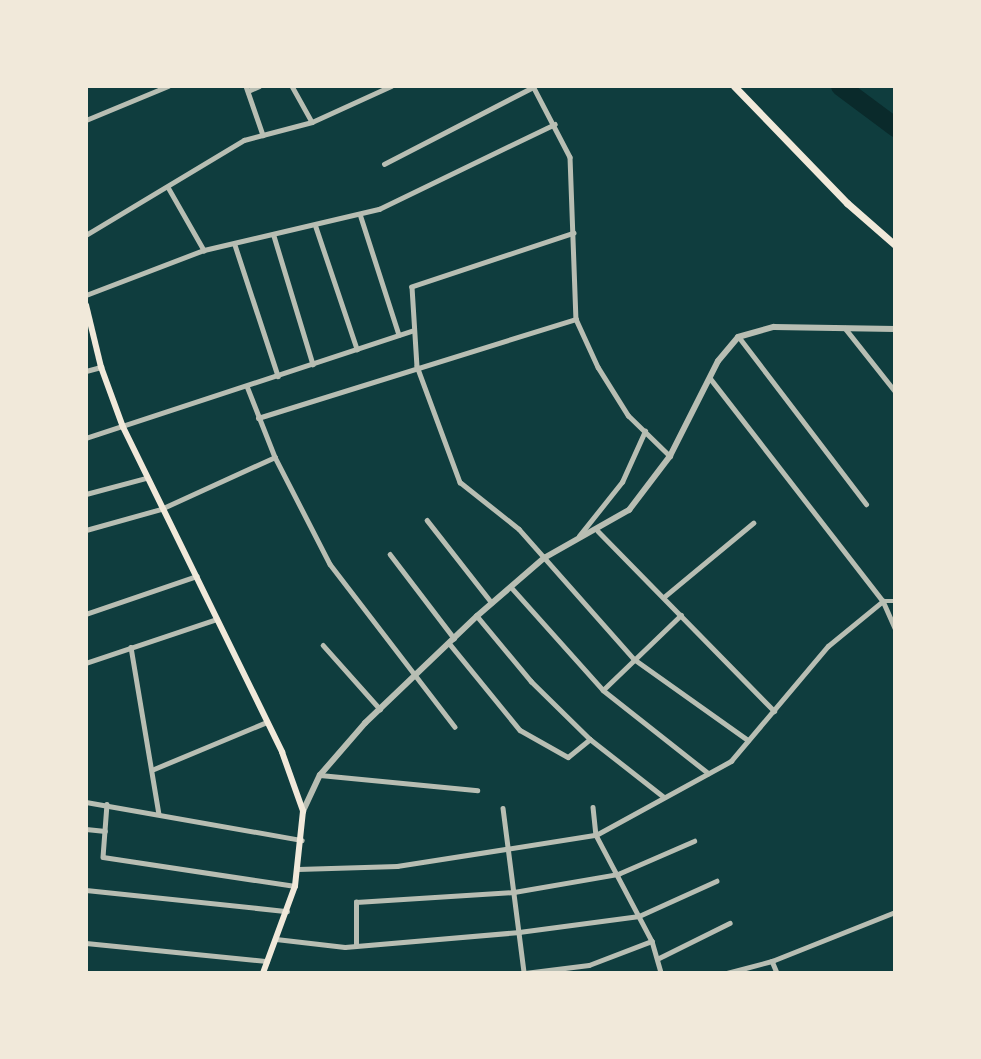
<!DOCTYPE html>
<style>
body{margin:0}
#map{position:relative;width:981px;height:1059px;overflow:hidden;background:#0f3d3e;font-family:"Sofia Sans Condensed",sans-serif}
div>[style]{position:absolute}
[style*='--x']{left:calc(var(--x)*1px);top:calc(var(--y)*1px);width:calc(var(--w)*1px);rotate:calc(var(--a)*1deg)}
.river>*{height:19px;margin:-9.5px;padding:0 9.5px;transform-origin:9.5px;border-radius:9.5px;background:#0a2a2b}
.minor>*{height:4.5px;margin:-2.25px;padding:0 2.25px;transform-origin:2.25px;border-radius:2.25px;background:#b8beb3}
.tertiary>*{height:6px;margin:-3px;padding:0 3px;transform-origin:3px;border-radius:3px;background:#b8beb3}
.secondary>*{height:6px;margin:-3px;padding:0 3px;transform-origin:3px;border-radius:3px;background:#f1e9da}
.primary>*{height:7px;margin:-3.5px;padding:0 3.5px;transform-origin:3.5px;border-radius:3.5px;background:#f1e9da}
span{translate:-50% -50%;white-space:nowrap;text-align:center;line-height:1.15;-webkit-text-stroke:6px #f1e9da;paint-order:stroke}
.frame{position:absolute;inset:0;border:88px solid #f1e9da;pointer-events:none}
</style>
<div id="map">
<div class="river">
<div style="--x:840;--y:86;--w:69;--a:36.7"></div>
</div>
<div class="minor">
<div style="--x:246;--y:86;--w:52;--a:70.9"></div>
<div style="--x:292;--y:86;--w:41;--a:60.9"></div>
<div style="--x:312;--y:122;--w:87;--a:-24.5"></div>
<div style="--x:533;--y:86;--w:80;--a:62.5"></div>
<div style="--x:570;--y:157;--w:162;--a:87.9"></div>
<div style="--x:576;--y:319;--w:53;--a:65.4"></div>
<div style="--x:598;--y:367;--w:57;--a:58"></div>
<div style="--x:628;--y:415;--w:59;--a:44.3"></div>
<div style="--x:248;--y:91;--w:12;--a:-24"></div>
<div style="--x:86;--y:120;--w:89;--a:-22.5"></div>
<div style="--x:384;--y:164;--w:168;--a:-27.3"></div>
<div style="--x:168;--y:187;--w:73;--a:60.3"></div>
<div style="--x:204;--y:250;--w:180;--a:-13.2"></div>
<div style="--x:379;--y:209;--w:195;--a:-25.8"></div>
<div style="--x:360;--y:214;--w:127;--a:72.1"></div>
<div style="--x:316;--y:227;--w:129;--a:71.4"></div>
<div style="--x:574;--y:233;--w:171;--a:161.6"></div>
<div style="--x:412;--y:287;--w:79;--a:86.4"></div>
<div style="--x:417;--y:366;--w:124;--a:69.7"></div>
<div style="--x:460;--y:482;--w:75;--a:38.5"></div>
<div style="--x:519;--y:529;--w:174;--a:48.5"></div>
<div style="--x:634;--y:659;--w:140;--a:35.4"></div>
<div style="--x:86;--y:235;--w:184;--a:-31"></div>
<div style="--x:244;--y:140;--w:70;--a:-14.8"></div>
<div style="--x:274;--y:236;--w:134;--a:73.1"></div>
<div style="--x:235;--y:245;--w:138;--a:71.8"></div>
<div style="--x:86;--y:295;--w:126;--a:-20.9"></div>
<div style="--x:845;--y:328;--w:80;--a:51.6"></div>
<div style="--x:739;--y:337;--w:210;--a:52.7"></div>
<div style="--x:86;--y:371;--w:16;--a:-15"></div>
<div style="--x:710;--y:378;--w:282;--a:52.2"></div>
<div style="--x:883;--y:601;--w:30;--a:66"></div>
<div style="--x:247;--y:386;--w:76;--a:68.5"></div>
<div style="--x:275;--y:457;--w:120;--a:62.8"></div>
<div style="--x:330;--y:564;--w:205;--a:52.5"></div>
<div style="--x:258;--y:418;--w:333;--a:-17.3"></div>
<div style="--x:86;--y:438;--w:343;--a:-18.2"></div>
<div style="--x:86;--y:494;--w:62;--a:-14.9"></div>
<div style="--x:427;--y:520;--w:105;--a:51.9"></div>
<div style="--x:86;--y:530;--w:78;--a:-15.6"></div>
<div style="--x:161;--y:509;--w:125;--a:-24.5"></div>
<div style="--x:598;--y:531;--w:252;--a:45.6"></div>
<div style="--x:579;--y:536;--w:69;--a:-51.5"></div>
<div style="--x:622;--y:482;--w:56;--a:-65.7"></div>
<div style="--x:390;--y:554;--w:106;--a:52.7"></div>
<div style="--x:511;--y:587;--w:138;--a:48.2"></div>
<div style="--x:603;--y:690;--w:134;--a:38.3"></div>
<div style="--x:664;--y:597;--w:116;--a:-39.7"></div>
<div style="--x:86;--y:614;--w:117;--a:-18.9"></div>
<div style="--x:477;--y:616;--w:85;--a:50.3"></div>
<div style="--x:531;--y:681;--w:83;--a:44.5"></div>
<div style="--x:590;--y:739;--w:94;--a:38.1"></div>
<div style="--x:449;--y:643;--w:112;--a:50.8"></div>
<div style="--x:520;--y:730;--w:55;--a:29.4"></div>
<div style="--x:568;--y:757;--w:28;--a:-39"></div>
<div style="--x:323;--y:645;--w:86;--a:48.3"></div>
<div style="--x:131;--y:647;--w:169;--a:80.5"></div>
<div style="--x:86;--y:663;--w:138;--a:-18.6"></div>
<div style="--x:603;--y:690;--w:108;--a:-43.9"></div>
<div style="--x:154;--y:769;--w:122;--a:-22.6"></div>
<div style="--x:320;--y:775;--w:158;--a:5.5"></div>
<div style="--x:86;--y:802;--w:219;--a:10"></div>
<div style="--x:107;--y:804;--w:53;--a:94.3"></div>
<div style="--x:103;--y:857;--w:194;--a:8.6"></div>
<div style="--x:593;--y:807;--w:28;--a:84"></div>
<div style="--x:596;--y:835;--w:120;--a:62.2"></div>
<div style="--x:652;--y:941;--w:33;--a:74"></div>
<div style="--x:503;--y:808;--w:166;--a:82.7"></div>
<div style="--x:86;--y:829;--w:19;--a:6"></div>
<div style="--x:298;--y:869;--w:99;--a:-1.7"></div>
<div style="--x:397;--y:866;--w:201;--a:-8.9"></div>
<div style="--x:596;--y:835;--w:154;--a:-28.7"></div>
<div style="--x:731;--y:761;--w:150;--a:-49.9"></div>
<div style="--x:828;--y:646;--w:71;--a:-39.3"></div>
<div style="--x:883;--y:601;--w:12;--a:0"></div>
<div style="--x:86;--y:890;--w:202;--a:6"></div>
<div style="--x:276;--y:939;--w:69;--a:6.6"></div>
<div style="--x:345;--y:947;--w:175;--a:-4.9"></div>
<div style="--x:519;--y:932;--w:121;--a:-7.6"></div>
<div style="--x:639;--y:916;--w:85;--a:-24.4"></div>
<div style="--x:86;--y:943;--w:182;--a:5.7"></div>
<div style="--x:356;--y:946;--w:44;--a:-90"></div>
<div style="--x:356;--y:902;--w:158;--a:-3.6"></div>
<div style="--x:514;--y:892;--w:106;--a:-9.8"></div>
<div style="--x:618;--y:874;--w:83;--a:-23.5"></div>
<div style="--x:657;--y:959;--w:81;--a:-26.3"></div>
<div style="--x:772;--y:961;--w:13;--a:67"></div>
<div style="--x:525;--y:973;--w:64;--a:-7.1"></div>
<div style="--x:589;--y:965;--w:67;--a:-20.9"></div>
<div style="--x:727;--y:973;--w:47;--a:-14.9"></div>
<div style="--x:772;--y:961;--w:132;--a:-21.7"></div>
</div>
<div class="tertiary">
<div style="--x:303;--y:811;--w:40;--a:-65"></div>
<div style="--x:320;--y:775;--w:69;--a:-49.1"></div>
<div style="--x:365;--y:723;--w:155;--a:-43.7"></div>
<div style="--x:477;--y:616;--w:89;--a:-40.9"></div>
<div style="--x:544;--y:558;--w:98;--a:-29.5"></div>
<div style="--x:629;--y:510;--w:68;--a:-52.8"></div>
<div style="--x:670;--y:456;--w:106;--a:-63.2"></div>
<div style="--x:718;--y:361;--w:31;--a:-50"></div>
<div style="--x:738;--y:337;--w:37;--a:-16"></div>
<div style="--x:774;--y:327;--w:121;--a:0.9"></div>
</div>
<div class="secondary">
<div style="--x:86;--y:305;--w:64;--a:76.4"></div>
<div style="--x:101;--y:367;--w:64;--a:69.9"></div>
<div style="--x:123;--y:427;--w:362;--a:63.9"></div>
<div style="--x:282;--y:752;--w:63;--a:70.4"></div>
<div style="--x:303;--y:811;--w:75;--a:96.1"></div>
<div style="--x:295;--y:886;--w:93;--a:110.2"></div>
</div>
<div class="primary">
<div style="--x:734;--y:86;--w:163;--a:46"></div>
<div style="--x:847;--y:203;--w:64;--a:41.2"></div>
</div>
<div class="frame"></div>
</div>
